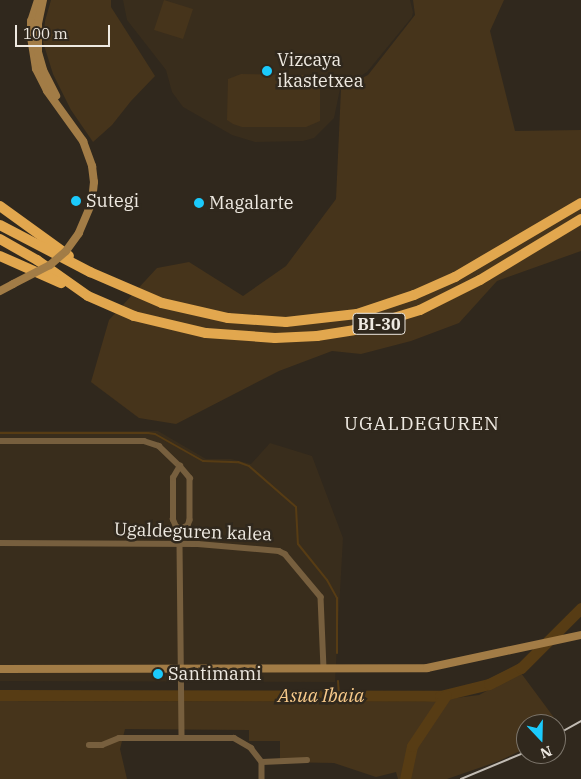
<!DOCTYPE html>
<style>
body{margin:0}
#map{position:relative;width:581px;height:779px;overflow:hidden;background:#30281d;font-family:"IBM Plex Serif",serif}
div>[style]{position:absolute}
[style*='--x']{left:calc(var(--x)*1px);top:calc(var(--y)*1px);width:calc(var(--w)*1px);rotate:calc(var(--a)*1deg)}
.built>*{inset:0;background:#392d1c}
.green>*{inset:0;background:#46341b}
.stream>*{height:2px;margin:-1px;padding:0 1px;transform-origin:1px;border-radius:1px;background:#573c14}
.river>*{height:11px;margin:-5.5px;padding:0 5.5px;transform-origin:5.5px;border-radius:5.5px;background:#573c14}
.street>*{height:5.5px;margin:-2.75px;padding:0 2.75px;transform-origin:2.75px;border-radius:2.75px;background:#775f3e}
.secondary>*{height:8px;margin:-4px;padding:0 4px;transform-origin:4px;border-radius:4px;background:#a27c46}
.highway>*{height:10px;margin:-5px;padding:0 5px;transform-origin:5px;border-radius:5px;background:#e2a74e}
.rail>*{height:2px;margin:-1px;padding:0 1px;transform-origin:1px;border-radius:1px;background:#c2bcb4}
.secondary-bridge>*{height:8px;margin:-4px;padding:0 4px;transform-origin:4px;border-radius:4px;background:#a27c46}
.dots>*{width:14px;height:14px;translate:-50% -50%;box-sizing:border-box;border:2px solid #30281d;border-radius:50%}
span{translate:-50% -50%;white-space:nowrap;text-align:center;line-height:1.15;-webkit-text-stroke:5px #30281d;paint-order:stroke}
.shield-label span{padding:1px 4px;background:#30281d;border:1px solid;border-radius:4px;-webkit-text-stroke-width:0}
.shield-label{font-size:16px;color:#eee9e1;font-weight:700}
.poi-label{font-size:18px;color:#eee9e1}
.left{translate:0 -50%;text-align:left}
.street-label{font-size:18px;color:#eee9e1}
.neighbourhood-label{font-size:19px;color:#eee9e1;letter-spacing:1px}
.water-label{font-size:19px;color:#f8ca8a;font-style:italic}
.north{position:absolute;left:516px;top:714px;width:50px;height:50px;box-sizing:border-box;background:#30281d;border:1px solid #7c756b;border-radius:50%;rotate:159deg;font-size:14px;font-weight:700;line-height:20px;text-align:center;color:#eee9e1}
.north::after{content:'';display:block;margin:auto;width:18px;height:22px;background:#1bcafc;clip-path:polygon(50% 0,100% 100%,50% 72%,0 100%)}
.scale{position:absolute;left:15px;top:25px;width:95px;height:22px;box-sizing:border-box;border:2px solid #eee9e1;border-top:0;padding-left:6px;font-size:15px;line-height:18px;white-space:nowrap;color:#eee9e1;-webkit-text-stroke:4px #30281d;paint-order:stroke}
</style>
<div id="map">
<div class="built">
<div style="clip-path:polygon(123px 0,410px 0,413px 12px,412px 17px,367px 72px,340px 89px,334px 118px,314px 138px,303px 141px,255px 142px,232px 135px,183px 107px,172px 92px,166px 70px,127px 20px)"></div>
<div style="clip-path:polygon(0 431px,158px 431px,206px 459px,231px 459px,251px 464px,270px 443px,312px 456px,343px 538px,335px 682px,0 681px)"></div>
</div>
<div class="green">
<div style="clip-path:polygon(51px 0,111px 0,111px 7px,155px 76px,131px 101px,112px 125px,93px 142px,71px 110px,53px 74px,43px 42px,45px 21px)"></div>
<div style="clip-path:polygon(164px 0,193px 9px,183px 39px,154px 30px)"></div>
<div style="clip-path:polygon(413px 0,504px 0,490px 31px,515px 131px,581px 130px,581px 251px,497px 281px,459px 323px,411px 341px,361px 354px,332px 351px,279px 371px,176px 424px,139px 418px,91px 382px,109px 320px,157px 268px,189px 262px,243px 296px,286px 266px,336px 199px,341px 89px,368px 75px,415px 15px)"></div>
<div style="clip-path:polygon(241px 74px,308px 75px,315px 77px,320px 81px,320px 121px,306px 127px,242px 127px,233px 124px,227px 120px,228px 79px)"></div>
<div style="clip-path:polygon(521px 673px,561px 727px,556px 730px,556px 724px,526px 724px,526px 748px,499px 761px,447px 779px,398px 779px,396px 772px,376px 777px,334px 763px,280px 762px,280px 741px,249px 741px,249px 730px,125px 729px,120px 749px,127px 779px,0 779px,0 701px,425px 702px,479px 695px)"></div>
</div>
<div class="stream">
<div style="--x:0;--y:433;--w:148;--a:0"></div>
<div style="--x:148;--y:433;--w:7;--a:8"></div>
<div style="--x:155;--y:434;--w:55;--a:29.4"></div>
<div style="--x:203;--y:461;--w:35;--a:2"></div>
<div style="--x:238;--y:462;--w:12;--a:20"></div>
<div style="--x:249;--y:466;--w:62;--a:41.1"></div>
<div style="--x:296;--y:507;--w:37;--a:87"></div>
<div style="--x:298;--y:544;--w:46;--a:51.1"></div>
<div style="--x:327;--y:580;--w:21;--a:61"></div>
<div style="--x:337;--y:598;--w:55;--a:90"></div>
<div style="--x:338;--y:681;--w:15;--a:86"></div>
</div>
<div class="river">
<div style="--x:0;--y:695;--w:440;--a:0.1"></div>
<div style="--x:440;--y:696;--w:50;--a:-13.8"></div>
<div style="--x:489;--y:684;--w:36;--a:-27"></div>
<div style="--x:521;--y:668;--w:85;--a:-45"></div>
<div style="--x:405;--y:779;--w:34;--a:-78"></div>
<div style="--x:412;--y:746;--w:61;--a:-56.3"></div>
</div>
<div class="street">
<div style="--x:0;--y:441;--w:144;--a:0"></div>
<div style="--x:144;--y:441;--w:16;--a:18"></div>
<div style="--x:159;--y:446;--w:29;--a:44"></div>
<div style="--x:181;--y:529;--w:5;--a:-158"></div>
<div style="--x:176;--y:527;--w:8;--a:-113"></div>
<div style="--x:173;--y:520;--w:42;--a:-90"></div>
<div style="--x:173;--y:478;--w:14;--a:-60"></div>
<div style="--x:180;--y:466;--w:16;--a:50"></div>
<div style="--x:190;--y:478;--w:42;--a:90"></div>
<div style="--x:190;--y:520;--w:6;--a:108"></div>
<div style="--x:188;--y:526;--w:8;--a:157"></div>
<div style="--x:181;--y:529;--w:15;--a:94"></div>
<div style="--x:180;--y:544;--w:194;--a:89.4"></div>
<div style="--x:0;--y:543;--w:198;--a:0.3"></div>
<div style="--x:198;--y:544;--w:81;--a:4.9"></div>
<div style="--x:279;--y:551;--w:7;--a:27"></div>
<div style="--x:285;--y:554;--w:56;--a:50.1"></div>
<div style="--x:321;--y:597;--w:72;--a:87.6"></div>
<div style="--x:89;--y:745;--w:13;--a:0"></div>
<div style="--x:102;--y:745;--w:18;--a:-22"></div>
<div style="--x:119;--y:738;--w:115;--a:0"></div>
<div style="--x:234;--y:738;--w:20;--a:30"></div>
<div style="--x:251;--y:748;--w:18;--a:52"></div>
<div style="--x:262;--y:762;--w:45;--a:-2.5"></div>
<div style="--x:262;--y:762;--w:17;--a:90"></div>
</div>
<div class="secondary">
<div style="--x:38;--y:0;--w:22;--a:108"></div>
<div style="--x:31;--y:21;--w:16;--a:90"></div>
<div style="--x:31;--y:37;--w:32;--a:81"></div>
<div style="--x:36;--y:69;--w:25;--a:63"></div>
<div style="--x:47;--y:91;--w:62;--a:54.2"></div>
<div style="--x:83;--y:141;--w:27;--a:70"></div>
<div style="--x:92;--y:166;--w:16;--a:83"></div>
<div style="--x:94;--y:182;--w:20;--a:96"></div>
<div style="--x:92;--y:202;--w:34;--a:113"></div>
<div style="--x:43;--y:0;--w:25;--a:102"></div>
<div style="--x:38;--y:24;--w:28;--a:90"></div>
<div style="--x:38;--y:52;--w:19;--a:74"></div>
<div style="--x:43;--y:70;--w:29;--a:63"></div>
<div style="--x:0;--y:291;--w:15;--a:-28"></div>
<div style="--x:0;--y:669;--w:427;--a:-0.1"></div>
<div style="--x:427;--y:668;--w:157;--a:-12.1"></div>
</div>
<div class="highway">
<div style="--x:0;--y:206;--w:85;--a:35.9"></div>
<div style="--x:0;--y:225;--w:102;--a:27.6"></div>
<div style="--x:90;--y:272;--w:78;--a:23.3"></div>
<div style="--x:162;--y:303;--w:68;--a:12.8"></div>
<div style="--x:228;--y:318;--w:58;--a:3.9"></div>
<div style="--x:286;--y:322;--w:71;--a:-6.4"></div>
<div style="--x:357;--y:314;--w:60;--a:-18.4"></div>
<div style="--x:414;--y:295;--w:45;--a:-23.7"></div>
<div style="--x:455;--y:277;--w:146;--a:-30.4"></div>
<div style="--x:0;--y:239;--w:43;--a:29.6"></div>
<div style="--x:37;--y:260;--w:62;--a:35.2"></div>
<div style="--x:88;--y:296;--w:50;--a:23.5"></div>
<div style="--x:134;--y:316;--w:74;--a:13.3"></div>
<div style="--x:206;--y:333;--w:69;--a:4.1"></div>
<div style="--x:275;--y:338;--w:42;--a:-2.7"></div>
<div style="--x:317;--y:336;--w:37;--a:-9"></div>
<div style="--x:354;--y:330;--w:69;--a:-16.9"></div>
<div style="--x:420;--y:310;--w:67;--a:-26.6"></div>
<div style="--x:480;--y:280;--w:118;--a:-31.1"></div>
<div style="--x:0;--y:256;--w:67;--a:23.9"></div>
</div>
<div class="rail">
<div style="--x:556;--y:735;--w:29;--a:-29"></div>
<div style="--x:461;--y:779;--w:70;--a:-22.6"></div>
</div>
<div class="secondary-bridge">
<div style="--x:13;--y:284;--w:42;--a:-27.2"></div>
<div style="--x:50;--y:265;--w:21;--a:-41"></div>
<div style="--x:66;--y:251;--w:22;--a:-54"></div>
</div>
<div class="dots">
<div style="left:267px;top:71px;background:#1bcafc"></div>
<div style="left:76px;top:201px;background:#1bcafc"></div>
<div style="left:199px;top:203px;background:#1bcafc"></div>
<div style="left:158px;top:674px;background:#1bcafc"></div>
</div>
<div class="shield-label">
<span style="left:379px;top:324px">BI-30</span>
</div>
<div class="poi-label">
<span class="left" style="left:277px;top:71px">Vizcaya<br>ikastetxea</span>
<span class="left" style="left:86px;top:201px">Sutegi</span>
<span class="left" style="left:209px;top:203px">Magalarte</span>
<span class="left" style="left:168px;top:674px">Santimami</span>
</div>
<div class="street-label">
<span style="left:193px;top:532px;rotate:2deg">Ugaldeguren kalea</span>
</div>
<div class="neighbourhood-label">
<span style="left:422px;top:424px">UGALDEGUREN</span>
</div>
<div class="water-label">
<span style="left:321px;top:696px">Asua Ibaia</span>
</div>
<div class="north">N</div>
<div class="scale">100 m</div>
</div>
